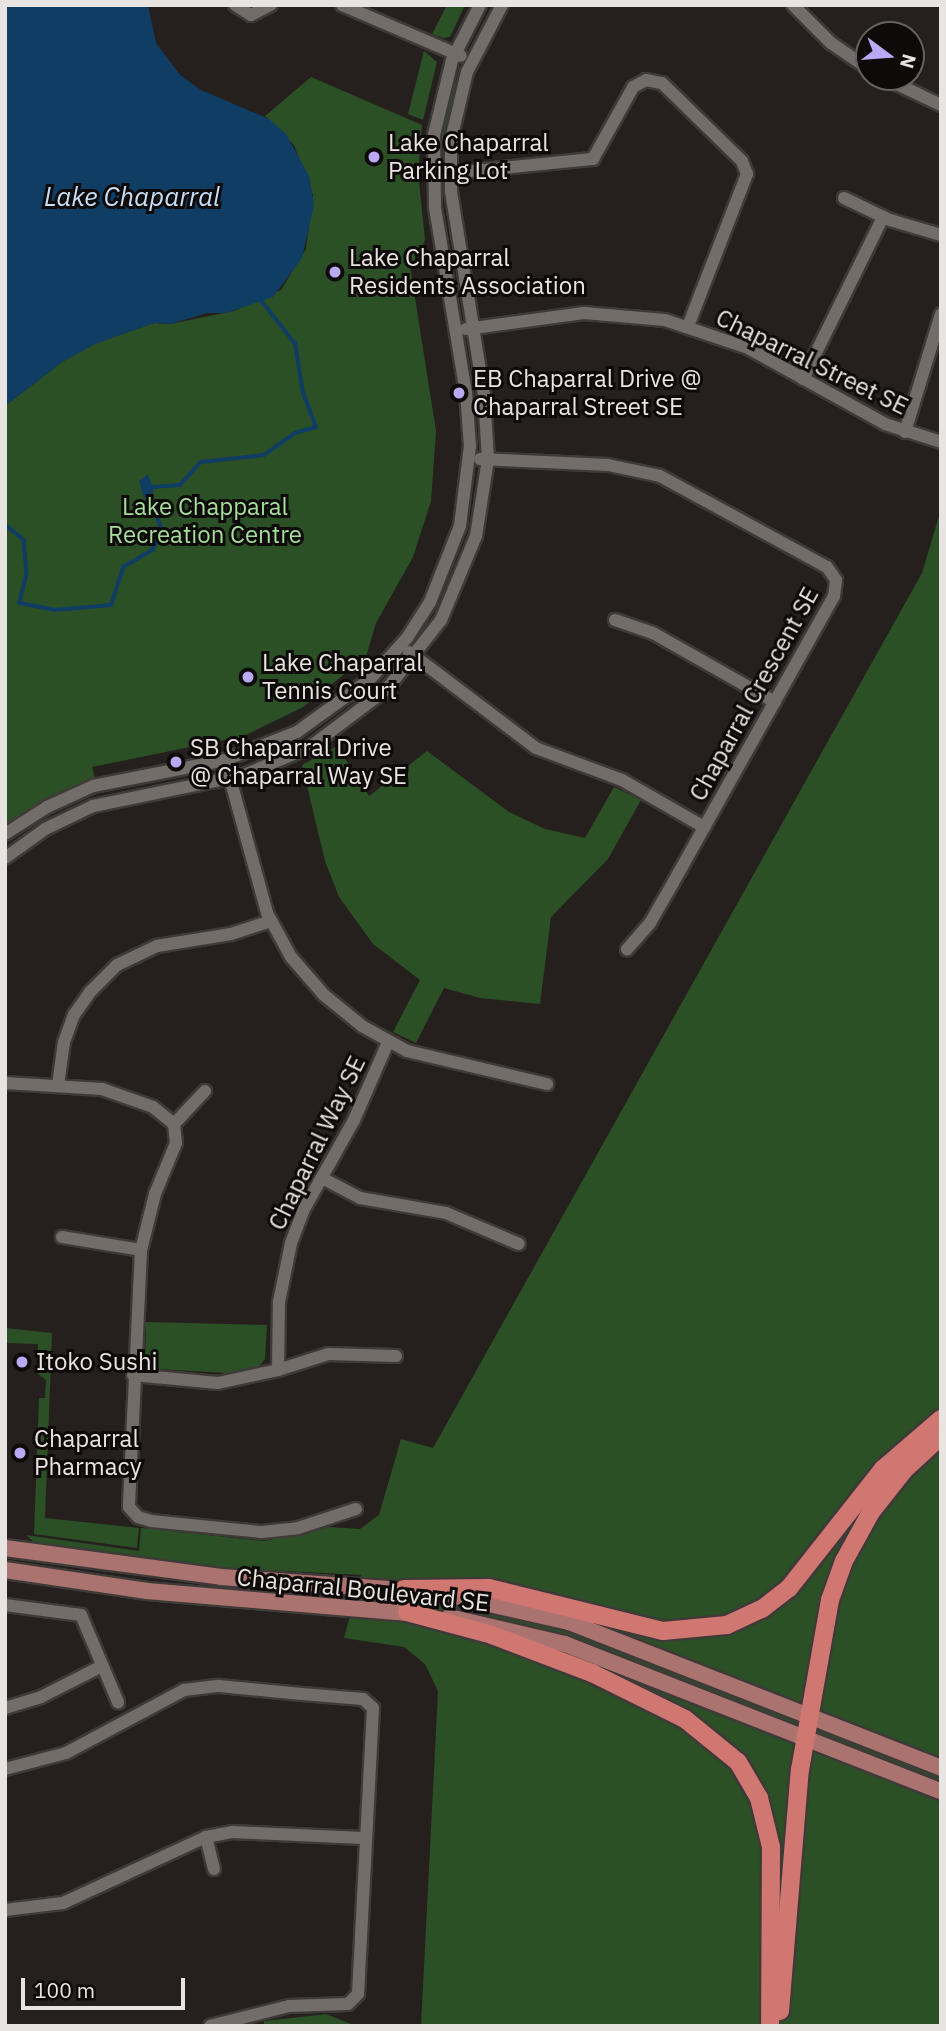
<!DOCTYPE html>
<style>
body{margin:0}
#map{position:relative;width:946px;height:2031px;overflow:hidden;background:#25201e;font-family:"IBM Plex Sans",sans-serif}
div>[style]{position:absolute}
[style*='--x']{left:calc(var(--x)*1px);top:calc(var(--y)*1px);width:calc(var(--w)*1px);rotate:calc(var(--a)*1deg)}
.green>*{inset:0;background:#2b5025}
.water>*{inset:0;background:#103d64}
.stream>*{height:3.5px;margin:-1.75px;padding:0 1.75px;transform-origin:1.75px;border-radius:1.75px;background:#103d64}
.roads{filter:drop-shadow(2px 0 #3e3a38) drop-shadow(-2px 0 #3e3a38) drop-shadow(0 2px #3e3a38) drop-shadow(0 -2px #3e3a38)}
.minor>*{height:12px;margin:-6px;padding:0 6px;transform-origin:6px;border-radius:6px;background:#736d6a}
.major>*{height:16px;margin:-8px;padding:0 8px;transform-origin:8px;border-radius:8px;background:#ab736f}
.highway>*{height:18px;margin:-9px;padding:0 9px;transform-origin:9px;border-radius:9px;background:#d07772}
.dots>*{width:19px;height:19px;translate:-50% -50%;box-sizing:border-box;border:4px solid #0d0a09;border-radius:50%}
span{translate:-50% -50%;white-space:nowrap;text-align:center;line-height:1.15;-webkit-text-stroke:6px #0d0a09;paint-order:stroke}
.poi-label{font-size:24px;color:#e8e4e2}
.left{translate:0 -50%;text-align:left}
.street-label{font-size:24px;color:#e8e4e2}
.park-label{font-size:24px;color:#a3df99}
.water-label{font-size:26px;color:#c6dff9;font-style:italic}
.frame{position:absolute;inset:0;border:7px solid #e8e4e2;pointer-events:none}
.north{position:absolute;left:855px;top:21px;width:70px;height:70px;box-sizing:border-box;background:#0d0a09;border:2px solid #656160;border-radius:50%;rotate:106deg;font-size:19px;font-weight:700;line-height:28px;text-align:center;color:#e8e4e2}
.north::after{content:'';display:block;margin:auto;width:24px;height:32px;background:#baaaf6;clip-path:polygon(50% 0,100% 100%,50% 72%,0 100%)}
.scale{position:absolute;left:21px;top:1978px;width:164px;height:32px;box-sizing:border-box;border:4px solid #e8e4e2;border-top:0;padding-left:9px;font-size:21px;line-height:24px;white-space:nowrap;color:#e8e4e2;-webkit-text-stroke:5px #0d0a09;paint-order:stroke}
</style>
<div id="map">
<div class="green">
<div style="clip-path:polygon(447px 5px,465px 5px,450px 37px,443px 38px,432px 34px)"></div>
<div style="clip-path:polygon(424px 51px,437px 62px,423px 120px,408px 114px)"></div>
<div style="clip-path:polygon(311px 77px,422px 125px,418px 172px,425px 240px,415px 265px,410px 266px,436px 431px,431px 501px,413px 557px,376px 623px,366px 657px,303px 707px,244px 736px,92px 767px,95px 778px,49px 798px,5px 826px,5px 406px,62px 362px,94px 344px,154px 323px,170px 324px,234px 311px,281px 290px,306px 249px,313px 195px,294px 145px,265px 116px)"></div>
<div style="clip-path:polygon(452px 82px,457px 83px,445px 141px,440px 141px)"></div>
<div style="clip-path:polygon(941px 509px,941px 2026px,421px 2026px,438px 1691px,425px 1664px,404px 1647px,344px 1638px,361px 1575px,177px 1565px,38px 1546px,26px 1535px,139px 1551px,141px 1528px,264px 1541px,330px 1527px,360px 1529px,379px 1515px,401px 1439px,433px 1448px,922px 573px)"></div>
<div style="clip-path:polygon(337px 746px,369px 796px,427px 751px,509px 812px,545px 829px,585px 838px,614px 787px,641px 800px,608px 859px,551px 917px,540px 1004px,480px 998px,444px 988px,416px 1043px,393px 1032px,420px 980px,373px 944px,339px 897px,325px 861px,302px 765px)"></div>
<div style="clip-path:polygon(146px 1322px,267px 1325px,265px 1359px,258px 1368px,226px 1373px,157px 1369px,145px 1359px)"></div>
<div style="clip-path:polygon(5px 1328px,52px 1333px,45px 1518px,139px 1528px,137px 1548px,34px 1534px,39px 1398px,45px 1398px,46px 1380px,37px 1373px,38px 1344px,5px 1343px)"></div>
<div style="clip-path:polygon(326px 2014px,356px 2026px,264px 2026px,264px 2021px)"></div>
</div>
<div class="water">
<div style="clip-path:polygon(5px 5px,148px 5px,156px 43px,180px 75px,201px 90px,269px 119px,286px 134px,309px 176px,314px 205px,302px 258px,273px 297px,226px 313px,207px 313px,170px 324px,154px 323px,95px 344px,62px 362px,5px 406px)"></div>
<div style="clip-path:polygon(148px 474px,154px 493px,144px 498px,139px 481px)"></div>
</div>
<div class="stream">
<div style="--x:152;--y:487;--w:28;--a:-4"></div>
<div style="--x:180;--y:485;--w:31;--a:-48"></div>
<div style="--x:201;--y:462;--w:63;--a:-6.3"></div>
<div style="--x:264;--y:455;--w:38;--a:-35"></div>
<div style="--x:295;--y:433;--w:22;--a:-16"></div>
<div style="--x:316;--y:427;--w:36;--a:-111"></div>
<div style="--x:303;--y:393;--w:50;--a:-99.3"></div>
<div style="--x:295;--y:344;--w:55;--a:-128.3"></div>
<div style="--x:5;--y:524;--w:25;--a:40"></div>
<div style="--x:24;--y:540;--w:34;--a:85"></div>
<div style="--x:27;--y:574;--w:30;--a:104"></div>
<div style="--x:20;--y:603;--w:36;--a:11"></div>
<div style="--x:55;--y:610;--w:56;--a:-5.1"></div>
<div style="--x:111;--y:605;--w:40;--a:-72"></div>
<div style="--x:123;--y:567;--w:34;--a:-30"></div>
<div style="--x:152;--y:550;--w:20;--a:-57"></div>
<div style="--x:163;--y:533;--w:39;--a:-111"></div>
</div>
<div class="roads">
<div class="minor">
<div style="--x:235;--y:5;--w:19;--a:32"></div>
<div style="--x:251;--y:15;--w:22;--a:-27"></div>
<div style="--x:342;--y:5;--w:129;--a:23.2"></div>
<div style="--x:793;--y:5;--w:54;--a:45"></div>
<div style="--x:831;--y:43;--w:46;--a:34.4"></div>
<div style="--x:882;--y:77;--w:65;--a:25.4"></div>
<div style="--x:442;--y:174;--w:152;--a:-5.7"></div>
<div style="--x:593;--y:159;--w:82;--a:-60.9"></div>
<div style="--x:633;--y:87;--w:15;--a:-28"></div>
<div style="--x:646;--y:80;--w:16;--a:11"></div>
<div style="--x:662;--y:83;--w:112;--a:44.3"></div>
<div style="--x:742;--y:161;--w:14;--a:69"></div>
<div style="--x:747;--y:174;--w:163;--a:111.2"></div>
<div style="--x:844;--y:198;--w:51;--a:25.6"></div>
<div style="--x:890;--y:220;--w:53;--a:16.4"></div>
<div style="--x:466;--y:329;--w:119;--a:-7.7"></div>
<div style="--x:584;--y:313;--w:81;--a:4.9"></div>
<div style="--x:665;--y:320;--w:88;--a:18.6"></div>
<div style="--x:748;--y:348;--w:157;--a:29"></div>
<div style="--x:885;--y:424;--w:59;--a:17.8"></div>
<div style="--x:803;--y:379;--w:181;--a:-63.7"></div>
<div style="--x:905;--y:432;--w:123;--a:-73"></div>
<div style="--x:480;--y:459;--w:128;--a:2.7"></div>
<div style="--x:608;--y:465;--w:53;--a:11.9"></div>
<div style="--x:660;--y:476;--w:190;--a:28.6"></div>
<div style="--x:827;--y:567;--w:16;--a:55"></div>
<div style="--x:836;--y:580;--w:16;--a:97"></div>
<div style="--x:834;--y:596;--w:329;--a:119.3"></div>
<div style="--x:673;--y:883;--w:46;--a:119.9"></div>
<div style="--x:650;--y:923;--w:35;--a:131"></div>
<div style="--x:615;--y:620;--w:40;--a:18.9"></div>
<div style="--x:653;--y:633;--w:140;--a:29.5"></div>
<div style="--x:409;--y:652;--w:159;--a:37.1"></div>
<div style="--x:536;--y:748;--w:92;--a:20.4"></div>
<div style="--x:622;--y:780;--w:95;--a:29.8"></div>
<div style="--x:228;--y:771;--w:147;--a:74.6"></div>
<div style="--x:267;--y:913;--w:50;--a:61.4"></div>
<div style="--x:291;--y:957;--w:50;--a:49"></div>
<div style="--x:324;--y:995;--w:49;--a:39.2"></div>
<div style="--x:362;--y:1026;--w:51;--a:29.1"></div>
<div style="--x:407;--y:1051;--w:144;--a:13.3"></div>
<div style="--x:5;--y:834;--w:50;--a:-32.7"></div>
<div style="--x:47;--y:807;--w:51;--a:-24.5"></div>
<div style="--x:93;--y:786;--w:135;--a:-11.1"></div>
<div style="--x:225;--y:760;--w:77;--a:-21.3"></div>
<div style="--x:297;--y:732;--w:89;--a:-35.8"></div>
<div style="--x:369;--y:680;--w:57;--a:-47.9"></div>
<div style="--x:407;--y:638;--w:43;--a:-57.4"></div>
<div style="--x:430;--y:602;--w:82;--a:-68.5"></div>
<div style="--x:460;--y:526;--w:81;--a:-82.9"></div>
<div style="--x:470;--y:446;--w:53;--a:-94.3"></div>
<div style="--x:466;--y:393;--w:189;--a:-99.5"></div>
<div style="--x:435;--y:207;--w:72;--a:-90.8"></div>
<div style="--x:434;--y:135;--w:77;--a:-76.5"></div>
<div style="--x:452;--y:60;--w:62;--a:-63"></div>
<div style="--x:5;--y:858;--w:49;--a:-35.9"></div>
<div style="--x:45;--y:829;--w:53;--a:-25.6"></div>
<div style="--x:93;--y:806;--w:154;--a:-11.6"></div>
<div style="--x:244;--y:775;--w:72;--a:-23"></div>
<div style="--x:310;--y:747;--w:96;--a:-37"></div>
<div style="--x:387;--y:689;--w:88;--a:-52"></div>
<div style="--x:441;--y:620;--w:91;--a:-67.4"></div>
<div style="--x:476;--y:536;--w:78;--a:-81.1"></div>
<div style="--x:488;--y:459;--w:64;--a:-93.6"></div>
<div style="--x:484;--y:395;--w:207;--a:-99.2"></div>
<div style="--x:451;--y:191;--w:51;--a:-90"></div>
<div style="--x:451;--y:140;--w:70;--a:-76.8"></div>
<div style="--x:467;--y:72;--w:76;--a:-62.4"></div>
<div style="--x:5;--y:1083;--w:97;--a:3.5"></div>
<div style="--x:102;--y:1089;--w:54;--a:19.4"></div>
<div style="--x:153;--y:1107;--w:27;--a:39"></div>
<div style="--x:58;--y:1085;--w:43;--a:-82.1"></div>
<div style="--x:64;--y:1042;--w:29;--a:-70"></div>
<div style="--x:74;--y:1015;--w:28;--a:-55"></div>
<div style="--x:90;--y:992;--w:38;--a:-45"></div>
<div style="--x:117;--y:965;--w:44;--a:-25.4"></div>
<div style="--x:157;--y:946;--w:75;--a:-9.2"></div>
<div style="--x:231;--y:934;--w:42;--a:-18"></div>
<div style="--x:205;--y:1091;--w:45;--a:133.2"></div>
<div style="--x:174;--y:1124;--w:19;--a:84"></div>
<div style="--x:176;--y:1143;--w:55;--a:112.4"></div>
<div style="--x:155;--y:1194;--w:58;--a:104"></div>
<div style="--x:141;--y:1250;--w:257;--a:92.7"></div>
<div style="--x:129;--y:1507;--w:13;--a:48"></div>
<div style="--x:138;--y:1517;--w:14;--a:17"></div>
<div style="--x:151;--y:1521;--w:112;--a:5.7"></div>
<div style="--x:262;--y:1532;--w:36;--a:-6"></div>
<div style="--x:298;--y:1528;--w:61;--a:-18.1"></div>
<div style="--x:322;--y:1178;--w:43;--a:27.8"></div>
<div style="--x:360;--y:1198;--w:87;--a:9.9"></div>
<div style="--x:446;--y:1213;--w:79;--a:23"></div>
<div style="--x:62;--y:1237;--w:80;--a:9.3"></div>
<div style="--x:278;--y:1370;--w:52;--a:-17.7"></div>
<div style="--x:328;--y:1354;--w:68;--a:1.7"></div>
<div style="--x:133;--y:1375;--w:85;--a:5.4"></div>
<div style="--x:218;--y:1383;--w:61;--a:-12.2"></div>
<div style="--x:278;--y:1370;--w:68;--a:-89.2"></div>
<div style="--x:279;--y:1302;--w:60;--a:-78.5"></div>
<div style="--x:291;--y:1243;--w:34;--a:-69"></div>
<div style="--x:303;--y:1211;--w:104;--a:-60.7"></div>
<div style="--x:354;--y:1120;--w:85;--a:-66.4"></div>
<div style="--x:5;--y:1605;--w:77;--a:7.5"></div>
<div style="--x:81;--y:1615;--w:95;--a:67"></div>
<div style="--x:5;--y:1708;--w:38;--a:-17"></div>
<div style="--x:41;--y:1697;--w:66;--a:-27"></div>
<div style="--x:5;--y:1769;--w:63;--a:-14.7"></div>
<div style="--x:66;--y:1753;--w:134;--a:-28.1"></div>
<div style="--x:184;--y:1690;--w:35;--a:-7"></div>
<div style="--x:219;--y:1686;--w:83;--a:5.5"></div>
<div style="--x:302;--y:1694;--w:61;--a:4.7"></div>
<div style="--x:363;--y:1699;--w:13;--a:42"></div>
<div style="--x:373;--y:1708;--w:286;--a:93"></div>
<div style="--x:358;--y:1994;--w:14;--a:135"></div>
<div style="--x:348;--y:2004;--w:59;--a:178.1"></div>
<div style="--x:289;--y:2006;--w:81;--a:165.8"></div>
<div style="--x:206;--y:1837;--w:33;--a:76"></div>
<div style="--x:5;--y:1910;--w:58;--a:-6.9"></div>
<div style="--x:63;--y:1903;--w:157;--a:-24.8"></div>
<div style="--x:206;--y:1837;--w:26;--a:-11"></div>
<div style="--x:232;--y:1832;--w:131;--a:2.6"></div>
</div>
<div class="major">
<div style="--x:5;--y:1548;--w:218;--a:7.6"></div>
<div style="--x:221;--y:1577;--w:196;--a:4.1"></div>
<div style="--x:5;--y:1570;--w:144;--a:8.4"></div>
<div style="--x:147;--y:1591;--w:274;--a:4.8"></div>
<div style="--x:445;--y:1594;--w:127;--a:12.7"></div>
<div style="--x:569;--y:1622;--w:400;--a:21.4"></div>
<div style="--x:449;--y:1617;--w:119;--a:13.1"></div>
<div style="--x:565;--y:1644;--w:404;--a:21.4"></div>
</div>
<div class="highway">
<div style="--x:404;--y:1589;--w:85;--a:-0.7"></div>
<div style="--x:489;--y:1588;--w:179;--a:13.9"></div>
<div style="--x:663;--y:1631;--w:64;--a:-5.4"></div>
<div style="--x:727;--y:1625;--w:38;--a:-25"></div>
<div style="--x:762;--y:1609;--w:34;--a:-38"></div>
<div style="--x:789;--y:1588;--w:152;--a:-51.7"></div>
<div style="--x:883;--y:1469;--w:77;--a:-40.8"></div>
<div style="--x:407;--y:1612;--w:88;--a:15.1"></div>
<div style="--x:492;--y:1635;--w:107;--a:20.8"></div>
<div style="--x:592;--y:1673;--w:104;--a:26.3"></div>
<div style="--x:685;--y:1719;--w:68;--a:39.1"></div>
<div style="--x:738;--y:1762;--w:42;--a:59.7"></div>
<div style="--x:759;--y:1798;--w:50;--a:76.2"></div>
<div style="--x:771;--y:1847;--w:179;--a:90.3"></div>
<div style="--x:780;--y:2011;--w:242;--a:-85.3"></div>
<div style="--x:800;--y:1770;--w:173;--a:-80"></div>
<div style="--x:830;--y:1600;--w:41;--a:-70.3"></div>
<div style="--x:844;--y:1561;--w:56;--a:-61.1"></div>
<div style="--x:871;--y:1512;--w:55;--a:-51.7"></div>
<div style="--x:905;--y:1469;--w:49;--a:-42.5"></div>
</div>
</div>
<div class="dots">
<div style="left:374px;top:157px;background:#baaaf6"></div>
<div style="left:335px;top:272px;background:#baaaf6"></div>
<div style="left:459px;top:393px;background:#baaaf6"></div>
<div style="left:248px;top:677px;background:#baaaf6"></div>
<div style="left:176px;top:762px;background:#baaaf6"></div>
<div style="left:22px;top:1362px;background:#baaaf6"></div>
<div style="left:20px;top:1453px;background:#baaaf6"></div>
</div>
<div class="poi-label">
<span class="left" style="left:388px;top:157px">Lake Chaparral<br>Parking Lot</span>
<span class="left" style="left:349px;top:272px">Lake Chaparral<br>Residents Association</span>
<span class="left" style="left:473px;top:393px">EB Chaparral Drive @<br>Chaparral Street SE</span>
<span class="left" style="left:262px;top:677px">Lake Chaparral<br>Tennis Court</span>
<span class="left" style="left:190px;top:762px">SB Chaparral Drive<br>@ Chaparral Way SE</span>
<span class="left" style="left:36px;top:1362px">Itoko Sushi</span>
<span class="left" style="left:34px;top:1453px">Chaparral<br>Pharmacy</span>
</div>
<div class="street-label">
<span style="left:812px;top:362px;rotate:26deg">Chaparral Street SE</span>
<span style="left:754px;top:694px;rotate:-61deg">Chaparral Crescent SE</span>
<span style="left:317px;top:1143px;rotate:-64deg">Chaparral Way SE</span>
<span style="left:363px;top:1590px;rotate:6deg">Chaparral Boulevard SE</span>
</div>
<div class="park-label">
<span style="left:205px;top:521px">Lake Chapparal<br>Recreation Centre</span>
</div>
<div class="water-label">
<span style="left:132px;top:197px">Lake Chaparral</span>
</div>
<div class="frame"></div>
<div class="north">N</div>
<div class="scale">100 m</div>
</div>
